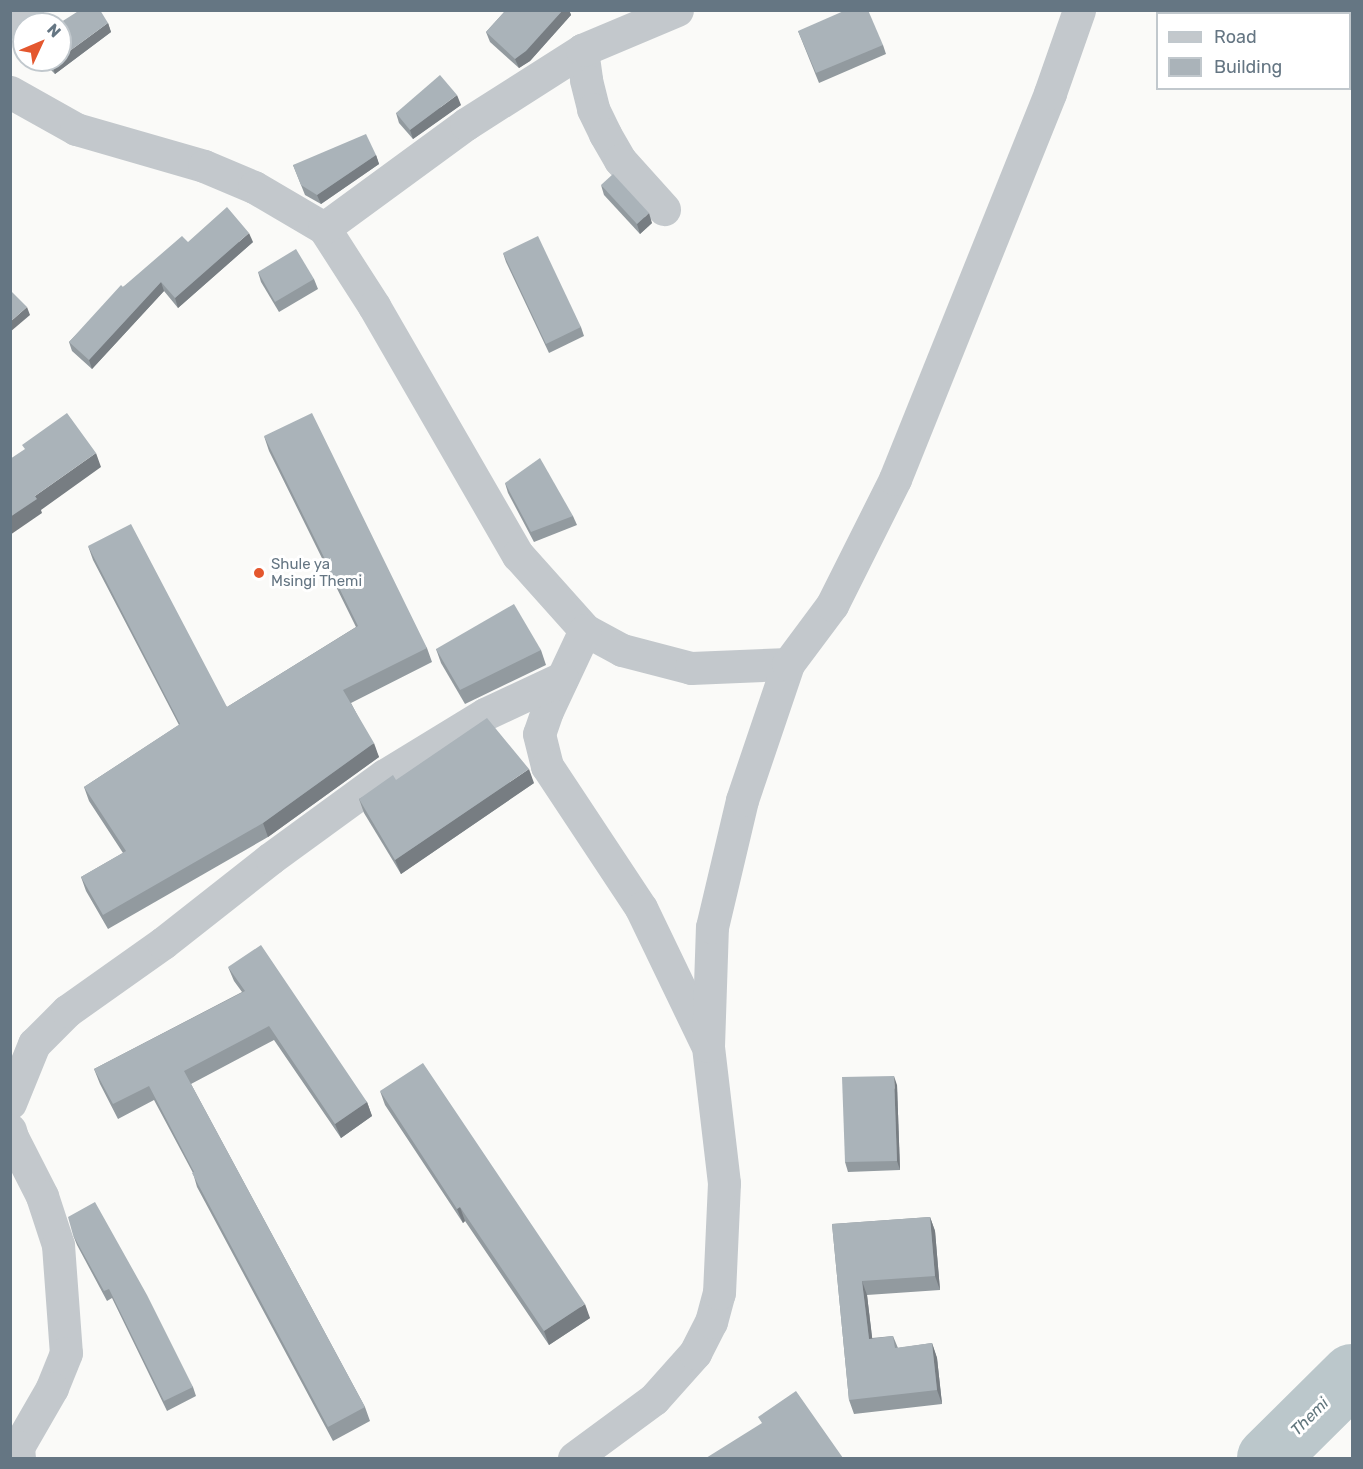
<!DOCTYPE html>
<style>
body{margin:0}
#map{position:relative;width:1363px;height:1469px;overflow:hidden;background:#fafaf8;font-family:Rubik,sans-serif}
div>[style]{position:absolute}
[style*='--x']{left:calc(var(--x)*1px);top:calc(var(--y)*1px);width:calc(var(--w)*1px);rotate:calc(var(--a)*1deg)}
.river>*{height:62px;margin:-31px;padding:0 31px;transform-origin:31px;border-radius:31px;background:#bbc7cb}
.street>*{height:33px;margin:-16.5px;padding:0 16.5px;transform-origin:16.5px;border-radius:16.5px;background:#c3c8cc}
.wall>*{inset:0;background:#929a9f}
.shaded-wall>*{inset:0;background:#777d82}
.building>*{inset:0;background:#aab3b9}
.dots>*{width:16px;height:16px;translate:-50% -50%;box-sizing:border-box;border:3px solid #fff;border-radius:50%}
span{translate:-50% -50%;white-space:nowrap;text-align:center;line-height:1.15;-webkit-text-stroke:6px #fff;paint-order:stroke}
.poi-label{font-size:15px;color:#657683}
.left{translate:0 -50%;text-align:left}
.water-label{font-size:16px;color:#60757c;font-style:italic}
.frame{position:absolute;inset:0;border:12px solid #657683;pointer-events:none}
.legend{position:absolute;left:1156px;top:12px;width:195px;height:78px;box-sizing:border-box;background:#fff;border:2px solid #c1c8cd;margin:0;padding:8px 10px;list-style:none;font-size:18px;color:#657683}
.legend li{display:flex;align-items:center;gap:12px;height:30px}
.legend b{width:30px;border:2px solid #c1c8cd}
.north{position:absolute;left:12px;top:12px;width:60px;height:60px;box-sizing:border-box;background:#fff;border:2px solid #c1c8cd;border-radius:50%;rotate:46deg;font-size:16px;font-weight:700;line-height:24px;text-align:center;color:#657683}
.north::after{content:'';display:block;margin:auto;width:21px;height:27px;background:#e4572e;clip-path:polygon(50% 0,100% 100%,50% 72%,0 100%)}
</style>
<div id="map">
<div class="river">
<div style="--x:1268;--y:1458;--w:118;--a:-44.7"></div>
</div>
<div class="street">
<div style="--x:10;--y:22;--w:21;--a:-35"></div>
<div style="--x:582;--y:50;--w:30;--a:82"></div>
<div style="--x:586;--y:80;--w:30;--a:76"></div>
<div style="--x:593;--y:109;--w:28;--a:64"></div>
<div style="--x:605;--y:134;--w:30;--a:60"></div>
<div style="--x:620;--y:160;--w:66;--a:48.1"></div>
<div style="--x:10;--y:92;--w:76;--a:29.3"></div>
<div style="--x:76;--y:129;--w:133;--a:16.1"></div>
<div style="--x:204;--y:166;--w:54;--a:22.8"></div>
<div style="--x:254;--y:187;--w:81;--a:30.4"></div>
<div style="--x:324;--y:228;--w:93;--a:57.3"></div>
<div style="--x:374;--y:306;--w:288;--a:60"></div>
<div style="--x:518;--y:555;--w:101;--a:48.2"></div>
<div style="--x:585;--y:630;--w:42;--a:28.4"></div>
<div style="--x:622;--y:650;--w:71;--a:14.6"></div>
<div style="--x:691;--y:668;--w:97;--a:-2.4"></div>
<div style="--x:324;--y:228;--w:176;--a:-36.2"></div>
<div style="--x:466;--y:124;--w:138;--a:-32.5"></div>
<div style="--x:582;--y:50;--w:103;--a:-22.8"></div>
<div style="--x:585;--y:630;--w:89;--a:115.1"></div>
<div style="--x:547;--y:711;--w:24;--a:109"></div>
<div style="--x:539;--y:734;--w:33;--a:76"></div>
<div style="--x:547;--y:766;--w:170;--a:56.5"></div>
<div style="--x:641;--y:908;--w:150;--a:64.3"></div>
<div style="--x:10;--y:1103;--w:64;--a:-67.9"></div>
<div style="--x:34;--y:1044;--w:47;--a:-45"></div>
<div style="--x:67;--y:1011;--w:118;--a:-35.3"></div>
<div style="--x:163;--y:943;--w:137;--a:-38.2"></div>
<div style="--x:271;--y:858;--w:141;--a:-36.1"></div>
<div style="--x:385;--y:775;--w:117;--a:-31.4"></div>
<div style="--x:485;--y:714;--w:85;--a:-25.1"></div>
<div style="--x:10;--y:1130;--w:7;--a:74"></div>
<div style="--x:12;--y:1137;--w:66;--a:63"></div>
<div style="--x:42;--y:1196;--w:52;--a:71.9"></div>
<div style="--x:58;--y:1245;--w:108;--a:85.8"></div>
<div style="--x:66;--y:1353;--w:38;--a:112"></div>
<div style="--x:52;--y:1388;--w:68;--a:120"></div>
<div style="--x:18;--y:1447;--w:11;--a:85"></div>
<div style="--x:574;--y:1458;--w:99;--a:-36.4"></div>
<div style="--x:654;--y:1399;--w:62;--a:-48.3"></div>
<div style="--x:695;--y:1353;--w:35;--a:-63"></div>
<div style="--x:711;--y:1322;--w:30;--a:-75"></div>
<div style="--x:719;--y:1293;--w:110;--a:-87.4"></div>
<div style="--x:724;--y:1183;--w:138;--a:-96.7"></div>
<div style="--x:708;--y:1046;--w:119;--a:-88.1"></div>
<div style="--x:712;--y:927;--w:130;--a:-76.7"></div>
<div style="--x:742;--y:800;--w:144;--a:-71.3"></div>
<div style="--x:788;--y:664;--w:74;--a:-53.3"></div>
<div style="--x:832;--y:605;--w:141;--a:-63.4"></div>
<div style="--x:895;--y:479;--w:416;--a:-68.1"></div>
<div style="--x:1050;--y:93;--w:88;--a:-70.7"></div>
</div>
<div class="wall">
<div style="clip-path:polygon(506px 10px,569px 10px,571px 15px,530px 61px,519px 68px,490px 42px,486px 32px)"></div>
<div style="clip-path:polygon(108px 23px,111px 32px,55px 74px,41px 60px,60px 60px)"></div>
<div style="clip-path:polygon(798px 31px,883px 45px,886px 54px,819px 83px)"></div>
<div style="clip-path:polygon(461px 105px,413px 139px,399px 123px,396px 113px)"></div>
<div style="clip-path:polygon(376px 155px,379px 164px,321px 204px,305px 195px,293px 165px)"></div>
<div style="clip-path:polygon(601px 185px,652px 223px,640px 234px,604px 195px)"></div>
<div style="clip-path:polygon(188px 242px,253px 242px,178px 308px,164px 291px,92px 369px,72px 351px,69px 342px,123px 287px)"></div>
<div style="clip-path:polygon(503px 253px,581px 327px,584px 336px,549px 353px,506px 262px)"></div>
<div style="clip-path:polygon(258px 272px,314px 279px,318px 289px,279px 312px,261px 282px)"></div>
<div style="clip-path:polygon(264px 436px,427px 648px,432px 662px,351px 703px,379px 757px,268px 837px,108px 929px,86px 891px,81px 877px,123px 853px,89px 801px,84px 787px,179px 725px,93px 560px,88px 546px,227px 707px,356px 627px,269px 451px)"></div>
<div style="clip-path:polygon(505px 483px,573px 516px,577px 525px,534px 542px,508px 493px)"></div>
<div style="clip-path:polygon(436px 649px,541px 650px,546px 665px,465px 704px,441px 663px)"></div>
<div style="clip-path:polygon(396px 780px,534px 783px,401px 874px,364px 813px,359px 799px)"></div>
<div style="clip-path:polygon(228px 967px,367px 1102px,372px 1116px,341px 1138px,274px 1040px,191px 1084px,365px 1407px,370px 1421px,333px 1441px,197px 1187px,193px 1173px,154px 1100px,118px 1119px,100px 1084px,94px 1069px,242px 992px,234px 981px)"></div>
<div style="clip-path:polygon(897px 1085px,900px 1170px,848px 1172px,845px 1162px)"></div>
<div style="clip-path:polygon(380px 1091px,590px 1318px,549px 1345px,465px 1221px,463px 1223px,385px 1105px)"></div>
<div style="clip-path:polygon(930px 1217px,935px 1231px,940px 1290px,867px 1295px,872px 1338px,893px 1336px,898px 1348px,932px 1343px,937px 1358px,942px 1404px,854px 1414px,849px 1400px,832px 1224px)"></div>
<div style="clip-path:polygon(73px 1235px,193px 1387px,196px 1396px,167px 1411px,112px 1298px,107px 1301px,77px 1245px)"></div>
</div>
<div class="shaded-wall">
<div style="clip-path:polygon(563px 10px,569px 10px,571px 15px,530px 61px,519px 68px,515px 59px)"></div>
<div style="clip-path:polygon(108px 23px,111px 32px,55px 74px,52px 64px,57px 60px,60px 60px,60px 58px)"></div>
<div style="clip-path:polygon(457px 95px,461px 105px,413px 139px,410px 130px)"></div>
<div style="clip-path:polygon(376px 155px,379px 164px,321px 204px,317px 195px)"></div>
<div style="clip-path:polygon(649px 213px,652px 223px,640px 234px,637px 224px)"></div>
<div style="clip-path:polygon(249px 233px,253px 242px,178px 308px,175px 298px)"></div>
<div style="clip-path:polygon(161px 282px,164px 291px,92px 369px,89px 360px)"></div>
<div style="clip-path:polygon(27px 307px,30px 315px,10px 332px,10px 322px)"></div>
<div style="clip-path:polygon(96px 453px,101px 467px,41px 510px,42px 513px,10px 535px,10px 517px,35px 496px)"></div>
<div style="clip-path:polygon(374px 743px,379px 757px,268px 837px,263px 823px)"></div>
<div style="clip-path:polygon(529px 769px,534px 783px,401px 874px,395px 860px)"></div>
<div style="clip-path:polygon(894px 1076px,897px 1085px,900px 1170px,897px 1161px)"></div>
<div style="clip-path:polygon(367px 1102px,372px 1116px,341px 1138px,335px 1124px)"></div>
<div style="clip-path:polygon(460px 1207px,465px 1221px,463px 1223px,457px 1209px)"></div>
<div style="clip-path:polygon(930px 1217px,935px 1231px,940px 1290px,935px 1276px)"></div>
<div style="clip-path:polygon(862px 1281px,867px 1295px,874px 1353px,869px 1339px)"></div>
<div style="clip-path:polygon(585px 1304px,590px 1318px,549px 1345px,544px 1331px)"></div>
<div style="clip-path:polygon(932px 1343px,937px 1358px,942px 1404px,937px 1390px)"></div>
</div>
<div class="building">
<div style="clip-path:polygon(80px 10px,100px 10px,108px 23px,60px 58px,60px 24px,58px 24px)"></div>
<div style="clip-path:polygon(506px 10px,563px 10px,526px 51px,515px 59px,486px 32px)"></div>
<div style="clip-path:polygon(846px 10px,868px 10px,883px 45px,816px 73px,798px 31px)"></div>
<div style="clip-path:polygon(47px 60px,57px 60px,52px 64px)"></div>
<div style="clip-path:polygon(440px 75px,457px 95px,410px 130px,396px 113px)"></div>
<div style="clip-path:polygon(366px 134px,376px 155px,317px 195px,301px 185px,293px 165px)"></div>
<div style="clip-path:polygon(613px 174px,649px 213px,637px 224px,601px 185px)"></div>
<div style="clip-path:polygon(227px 207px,249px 233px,175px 298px,161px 282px,89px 360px,69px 342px,121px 285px,123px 287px,182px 236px,188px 242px)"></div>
<div style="clip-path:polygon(538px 236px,581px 327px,546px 344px,503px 253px)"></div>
<div style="clip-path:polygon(296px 249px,314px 279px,275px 302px,258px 272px)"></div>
<div style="clip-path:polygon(10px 290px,27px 307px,10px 322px)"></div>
<div style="clip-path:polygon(67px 413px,96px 453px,35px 496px,37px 499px,10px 517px,10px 459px,25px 449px,22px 445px)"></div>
<div style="clip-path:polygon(312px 413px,427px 648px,343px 690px,374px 743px,263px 823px,103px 915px,81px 877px,126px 851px,84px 787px,180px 724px,88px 546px,131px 524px,227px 707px,358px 626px,264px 436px)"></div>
<div style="clip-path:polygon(540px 458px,573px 516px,531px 532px,505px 483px)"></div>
<div style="clip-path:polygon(514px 604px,541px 650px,460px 690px,436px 649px)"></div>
<div style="clip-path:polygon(487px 718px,529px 769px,395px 860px,359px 799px,393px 775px,396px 780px)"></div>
<div style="clip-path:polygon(261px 945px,367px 1102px,335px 1124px,269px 1026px,184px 1071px,365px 1407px,328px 1427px,192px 1173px,194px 1172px,149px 1086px,113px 1104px,94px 1069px,245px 991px,228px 967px)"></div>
<div style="clip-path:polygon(423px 1063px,585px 1304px,544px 1331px,460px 1207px,457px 1209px,380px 1091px)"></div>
<div style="clip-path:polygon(894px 1076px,897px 1161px,845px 1162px,842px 1077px)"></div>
<div style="clip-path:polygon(95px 1202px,147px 1295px,193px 1387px,164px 1401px,109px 1289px,104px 1291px,73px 1235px,68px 1217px)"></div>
<div style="clip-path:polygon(930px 1217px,935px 1276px,862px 1281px,869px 1339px,893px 1336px,895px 1348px,932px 1343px,937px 1390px,849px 1400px,832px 1224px)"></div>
<div style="clip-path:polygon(796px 1391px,843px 1458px,706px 1458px,762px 1423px,758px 1417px)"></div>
</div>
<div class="dots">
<div style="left:259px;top:573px;background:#e4572e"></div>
</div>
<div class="poi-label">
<span class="left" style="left:271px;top:573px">Shule ya<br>Msingi Themi</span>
</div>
<div class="water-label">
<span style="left:1310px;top:1417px;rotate:-45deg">Themi</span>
</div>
<div class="frame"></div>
<ul class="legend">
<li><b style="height:8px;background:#c3c8cc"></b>Road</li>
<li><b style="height:16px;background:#aab3b9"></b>Building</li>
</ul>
<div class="north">N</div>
</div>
